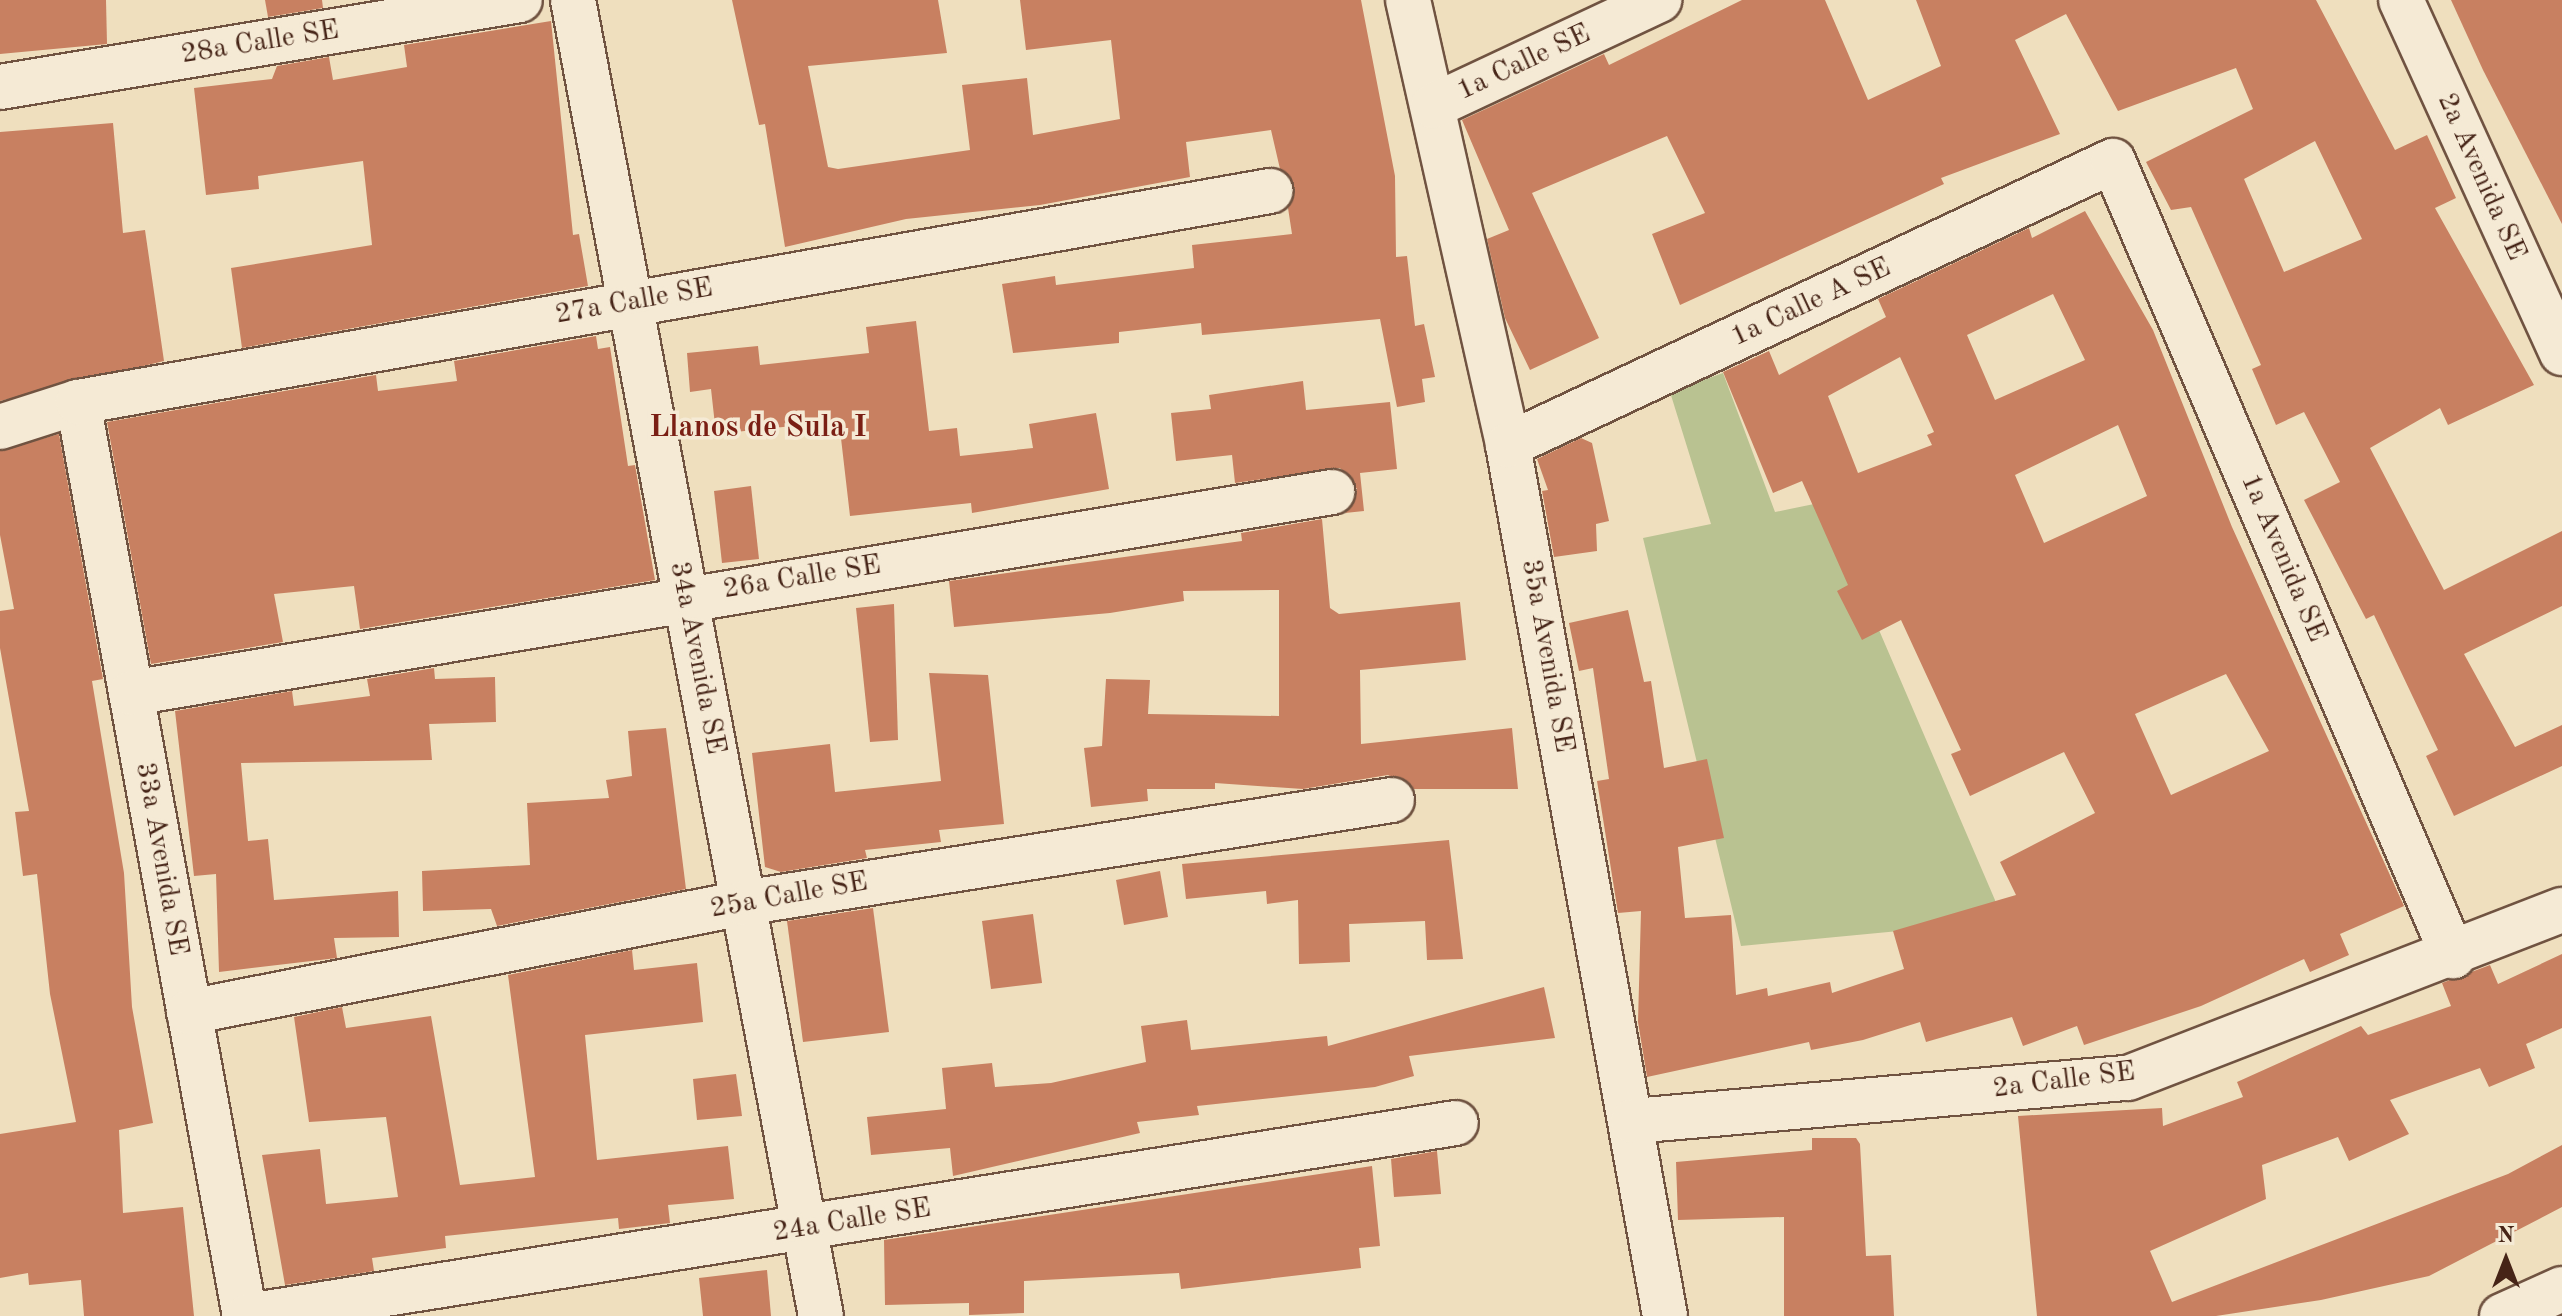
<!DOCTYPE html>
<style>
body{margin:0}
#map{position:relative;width:2562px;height:1316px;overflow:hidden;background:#efdfbe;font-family:"Old Standard TT",serif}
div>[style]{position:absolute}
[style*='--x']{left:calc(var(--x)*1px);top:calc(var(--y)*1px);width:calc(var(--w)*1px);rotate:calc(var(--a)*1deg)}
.green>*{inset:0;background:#b9c291}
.building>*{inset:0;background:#c88061}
.roads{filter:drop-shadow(2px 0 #705341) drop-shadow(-2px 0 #705341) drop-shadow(0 2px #705341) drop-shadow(0 -2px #705341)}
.minor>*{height:44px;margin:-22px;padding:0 22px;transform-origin:22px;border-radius:22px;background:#f5ead5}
.tertiary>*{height:44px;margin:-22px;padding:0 22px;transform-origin:22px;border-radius:22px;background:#f5ead5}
span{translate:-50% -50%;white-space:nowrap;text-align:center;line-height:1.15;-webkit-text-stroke:7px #f5ead5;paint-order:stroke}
.street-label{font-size:28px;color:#462417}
.neighbourhood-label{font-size:30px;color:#7a1f14;font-weight:700}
.north{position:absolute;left:2466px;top:1220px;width:80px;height:80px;-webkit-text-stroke:6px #f5ead5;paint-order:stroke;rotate:0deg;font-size:22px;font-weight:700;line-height:32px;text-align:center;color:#462417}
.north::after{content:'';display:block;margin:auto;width:28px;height:36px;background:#462417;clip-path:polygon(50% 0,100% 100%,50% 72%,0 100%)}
</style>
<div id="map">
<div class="green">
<div style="clip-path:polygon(1723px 373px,1775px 512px,1824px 502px,2004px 921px,1741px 946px,1643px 538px,1711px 524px,1670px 392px)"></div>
</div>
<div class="building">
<div style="clip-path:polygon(0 0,106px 0,107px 44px,0 54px)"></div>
<div style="clip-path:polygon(265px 0,322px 0,323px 8px,268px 17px)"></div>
<div style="clip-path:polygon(732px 0,938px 0,947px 53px,808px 66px,828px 167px,838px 169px,970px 150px,962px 85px,1027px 78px,1033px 135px,1120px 119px,1111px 40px,1026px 50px,1020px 0,1361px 0,1395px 176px,1396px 257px,1407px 256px,1415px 326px,1424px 324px,1435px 377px,1422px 379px,1425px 402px,1397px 407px,1380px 319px,1202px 335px,1201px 323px,1119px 332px,1119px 343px,1013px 353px,1002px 284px,1055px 276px,1056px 285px,1194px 268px,1192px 245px,1292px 234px,1288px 208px,1294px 186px,1280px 169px,1271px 130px,1186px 142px,1190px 177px,1040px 205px,906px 219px,785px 247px,765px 124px,759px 125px)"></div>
<div style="clip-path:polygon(evenodd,1742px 0,1825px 0,1868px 100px,1941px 66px,1916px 0,2316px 0,2395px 150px,2427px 135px,2456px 198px,2435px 208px,2534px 385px,2448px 425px,2440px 408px,2370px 448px,2444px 590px,2562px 531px,2562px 606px,2464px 654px,2515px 747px,2562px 725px,2562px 766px,2454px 816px,2426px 756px,2438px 750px,2374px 615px,2366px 619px,2304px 500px,2340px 482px,2304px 412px,2276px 425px,2252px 369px,2261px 365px,2191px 207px,2171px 210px,2146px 162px,2253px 109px,2236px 68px,2118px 111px,2066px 14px,2015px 40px,2060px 134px,1941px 178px,1944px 184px,1680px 305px,1652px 234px,1705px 213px,1667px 136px,1532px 193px,1599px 338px,1530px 370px,1505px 318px,1487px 239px,1509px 230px,1462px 120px,1604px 54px,1609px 65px,1742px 0,2315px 141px,2362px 239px,2284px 272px,2244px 179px,2315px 141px)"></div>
<div style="clip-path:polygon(2451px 0,2562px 0,2562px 224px,2483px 70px)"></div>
<div style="clip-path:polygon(551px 21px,573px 235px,579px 234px,588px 286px,242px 348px,231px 268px,372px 245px,363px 161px,258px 176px,259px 189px,206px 195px,194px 88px,272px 79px,277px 66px,329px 57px,333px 80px,407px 67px,404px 45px)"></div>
<div style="clip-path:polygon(113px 123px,123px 233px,145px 230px,164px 361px,0 401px,0 132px)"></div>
<div style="clip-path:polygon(evenodd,2085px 211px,2153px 330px,2232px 527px,2404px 906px,2340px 934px,2349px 955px,2310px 972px,2304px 959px,2201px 1006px,2084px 1045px,2077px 1026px,2023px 1046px,2012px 1017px,1926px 1042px,1920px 1022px,1863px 1040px,1811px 1050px,1809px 1042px,1647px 1077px,1638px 1022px,1641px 911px,1618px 913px,1597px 781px,1609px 779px,1593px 668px,1579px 671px,1569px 623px,1628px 610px,1644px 682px,1651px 681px,1664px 768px,1707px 759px,1724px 838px,1678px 847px,1685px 918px,1731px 915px,1736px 995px,1767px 988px,1768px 996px,1830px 982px,1832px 993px,1904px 969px,1893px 931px,2016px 895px,2000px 862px,2095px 813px,2064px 752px,1970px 796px,1951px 754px,1961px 750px,1901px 620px,1862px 640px,1837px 591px,1848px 585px,1802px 481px,1773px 493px,1723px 372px,1769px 351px,1779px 375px,1886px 317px,1878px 299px,2029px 228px,2032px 238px,2085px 211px,2053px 294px,2085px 360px,1995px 400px,1967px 335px,2053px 294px,2085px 211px,1900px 357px,1934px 432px,1927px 435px,1932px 445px,1858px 473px,1828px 396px,1900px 357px,2085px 211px,2118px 425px,2147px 496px,2044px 543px,2015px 475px,2118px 425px,2085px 211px,2226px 674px,2269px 751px,2171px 795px,2135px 714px,2226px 674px)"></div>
<div style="clip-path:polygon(916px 321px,929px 431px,957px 428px,960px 456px,1033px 448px,1029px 424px,1096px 413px,1109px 489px,972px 513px,971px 503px,850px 516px,839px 421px,716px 434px,711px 389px,690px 392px,687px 353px,758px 346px,760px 365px,869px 353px,866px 327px)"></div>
<div style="clip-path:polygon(596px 336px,598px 349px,610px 347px,628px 466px,635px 465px,655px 580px,360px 629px,354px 586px,274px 594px,283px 642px,151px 664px,107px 422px,376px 375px,378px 391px,457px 381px,454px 361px)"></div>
<div style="clip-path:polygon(1303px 381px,1306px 410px,1390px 402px,1397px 469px,1360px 473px,1364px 511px,1345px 513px,1357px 489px,1340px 468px,1235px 483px,1232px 455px,1176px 461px,1171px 413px,1211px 409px,1209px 395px)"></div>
<div style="clip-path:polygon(59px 434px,103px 679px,92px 681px,124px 873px,132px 1007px,153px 1123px,119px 1130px,123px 1213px,183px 1207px,194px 1316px,84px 1316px,81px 1280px,29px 1285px,28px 1273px,0 1278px,0 1134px,76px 1122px,50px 994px,37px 874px,23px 876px,15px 812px,29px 811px,0 648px,0 611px,14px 609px,0 535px,0 451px)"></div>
<div style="clip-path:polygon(1581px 438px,1592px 443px,1609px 521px,1596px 524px,1597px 551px,1554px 557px,1542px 491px,1548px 490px,1537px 459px)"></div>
<div style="clip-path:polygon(751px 486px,759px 559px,722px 563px,714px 491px)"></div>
<div style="clip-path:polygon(1322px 519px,1330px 608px,1339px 614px,1460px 602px,1466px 660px,1360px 670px,1361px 744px,1512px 728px,1518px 789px,1414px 789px,1388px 775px,1303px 789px,1215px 783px,1215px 789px,1147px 789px,1148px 801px,1091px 807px,1084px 748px,1102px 746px,1106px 679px,1150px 680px,1148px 714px,1279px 716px,1279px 590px,1183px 591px,1184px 601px,1110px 613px,954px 627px,949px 581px,1242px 541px,1241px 533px)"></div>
<div style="clip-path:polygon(894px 604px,898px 740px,870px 742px,856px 608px)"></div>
<div style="clip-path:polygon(434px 668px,435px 679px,495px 677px,496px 722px,429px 724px,432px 760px,241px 763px,248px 841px,268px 839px,274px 900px,398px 891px,399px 937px,334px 938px,337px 958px,219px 972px,216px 874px,194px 876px,175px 711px,292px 691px,294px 706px,370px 696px,367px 679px)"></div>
<div style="clip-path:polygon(929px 673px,988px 675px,1004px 824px,939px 830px,941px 842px,865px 850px,867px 858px,781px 872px,765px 867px,752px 753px,830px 744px,835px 792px,941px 781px)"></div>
<div style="clip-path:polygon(666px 728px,686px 889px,497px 926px,491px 909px,423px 911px,422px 871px,530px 865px,527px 803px,609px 798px,606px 780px,632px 776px,628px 731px)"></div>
<div style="clip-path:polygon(1449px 840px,1463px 959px,1427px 960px,1425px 921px,1349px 924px,1350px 962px,1299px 964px,1298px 900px,1267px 904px,1266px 891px,1186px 899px,1182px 864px)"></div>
<div style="clip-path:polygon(1160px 871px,1168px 917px,1124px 925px,1116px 880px)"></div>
<div style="clip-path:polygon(873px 908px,889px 1032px,803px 1042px,787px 921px)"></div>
<div style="clip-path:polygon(1033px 914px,1042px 983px,991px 989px,982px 921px)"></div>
<div style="clip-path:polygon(632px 950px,634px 970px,697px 963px,703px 1022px,585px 1035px,597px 1160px,728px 1146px,734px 1199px,668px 1205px,670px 1223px,619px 1229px,618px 1218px,445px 1236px,446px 1248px,372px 1258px,374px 1271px,285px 1285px,262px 1155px,320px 1149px,326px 1204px,398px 1197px,386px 1117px,309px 1122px,294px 1017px,342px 1007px,346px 1028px,431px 1016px,460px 1185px,535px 1177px,508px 975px)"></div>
<div style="clip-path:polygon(2562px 954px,2562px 1028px,2526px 1044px,2535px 1068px,2489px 1087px,2480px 1068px,2390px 1100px,2409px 1134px,2349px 1161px,2338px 1137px,2262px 1165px,2266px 1199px,2150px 1251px,2172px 1302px,2508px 1174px,2562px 1145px,2562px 1207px,2429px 1276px,2321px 1300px,2216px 1316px,2037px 1316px,2018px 1116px,2162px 1108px,2163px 1126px,2243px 1097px,2237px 1082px,2361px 1026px,2368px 1035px,2451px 1006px,2442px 983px,2490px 965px,2498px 984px)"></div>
<div style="clip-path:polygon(1544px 987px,1555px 1038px,1409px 1056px,1414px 1076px,1375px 1087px,1197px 1106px,1199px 1115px,1137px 1122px,1140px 1133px,953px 1176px,950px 1148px,871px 1155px,867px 1117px,946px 1109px,942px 1068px,992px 1063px,995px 1087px,1051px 1083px,1146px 1062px,1141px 1026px,1187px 1020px,1191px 1050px,1327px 1036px,1328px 1046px)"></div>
<div style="clip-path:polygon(736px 1074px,742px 1116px,697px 1120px,693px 1079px)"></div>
<div style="clip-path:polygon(1812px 1138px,1856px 1138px,1860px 1144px,1866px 1256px,1891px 1255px,1894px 1316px,1784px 1316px,1784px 1217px,1678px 1220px,1676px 1162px,1812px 1150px)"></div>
<div style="clip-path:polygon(1437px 1151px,1441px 1194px,1394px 1197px,1391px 1159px)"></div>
<div style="clip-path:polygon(1372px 1166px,1380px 1246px,1359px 1248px,1361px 1268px,1181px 1289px,1179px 1273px,1024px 1281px,1024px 1313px,969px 1315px,969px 1303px,885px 1305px,884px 1240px)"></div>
<div style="clip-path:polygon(767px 1270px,771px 1316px,703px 1316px,699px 1278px)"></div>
</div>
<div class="roads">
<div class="minor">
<div style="--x:573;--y:0;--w:1339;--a:79.33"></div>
<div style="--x:1408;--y:0;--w:456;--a:77.3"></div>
<div style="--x:1508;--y:445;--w:885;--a:79.78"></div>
<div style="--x:2401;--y:0;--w:388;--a:65.5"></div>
<div style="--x:0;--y:87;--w:527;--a:-9.5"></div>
<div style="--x:1433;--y:106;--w:250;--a:-25.1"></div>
<div style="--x:78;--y:402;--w:929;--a:79.65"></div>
<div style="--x:0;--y:427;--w:82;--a:-17.8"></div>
<div style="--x:78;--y:402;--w:1211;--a:-10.04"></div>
<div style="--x:1508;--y:445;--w:668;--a:-25.15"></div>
<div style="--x:2113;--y:161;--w:865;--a:66.84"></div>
<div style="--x:131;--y:693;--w:1218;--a:-9.5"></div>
<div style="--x:189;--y:1012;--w:565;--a:-11.13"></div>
<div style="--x:743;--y:903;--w:657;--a:-9.02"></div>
<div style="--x:1633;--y:1121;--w:497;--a:-5"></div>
<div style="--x:2128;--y:1078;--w:465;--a:-21.2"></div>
<div style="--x:248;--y:1316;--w:1223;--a:-9.08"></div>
</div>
<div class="tertiary">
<div style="--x:2502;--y:1316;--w:66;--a:-24.2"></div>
</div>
</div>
<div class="street-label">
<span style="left:260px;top:43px;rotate:-9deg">28a Calle SE</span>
<span style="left:1524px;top:63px;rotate:-25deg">1a Calle SE</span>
<span style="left:2481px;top:177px;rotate:66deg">2a Avenida SE</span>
<span style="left:634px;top:302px;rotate:-10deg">27a Calle SE</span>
<span style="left:1811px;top:303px;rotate:-25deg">1a Calle A SE</span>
<span style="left:2283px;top:558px;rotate:67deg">1a Avenida SE</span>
<span style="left:802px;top:578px;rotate:-9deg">26a Calle SE</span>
<span style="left:1547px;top:656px;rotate:80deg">35a Avenida SE</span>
<span style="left:697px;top:658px;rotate:79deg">34a Avenida SE</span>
<span style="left:161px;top:859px;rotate:80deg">33a Avenida SE</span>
<span style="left:789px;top:896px;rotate:-10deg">25a Calle SE</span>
<span style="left:2064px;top:1081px;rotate:-7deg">2a Calle SE</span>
<span style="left:852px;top:1221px;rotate:-9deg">24a Calle SE</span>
</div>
<div class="neighbourhood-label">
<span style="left:758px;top:428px">Llanos de Sula I</span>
</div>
<div class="north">N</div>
</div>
